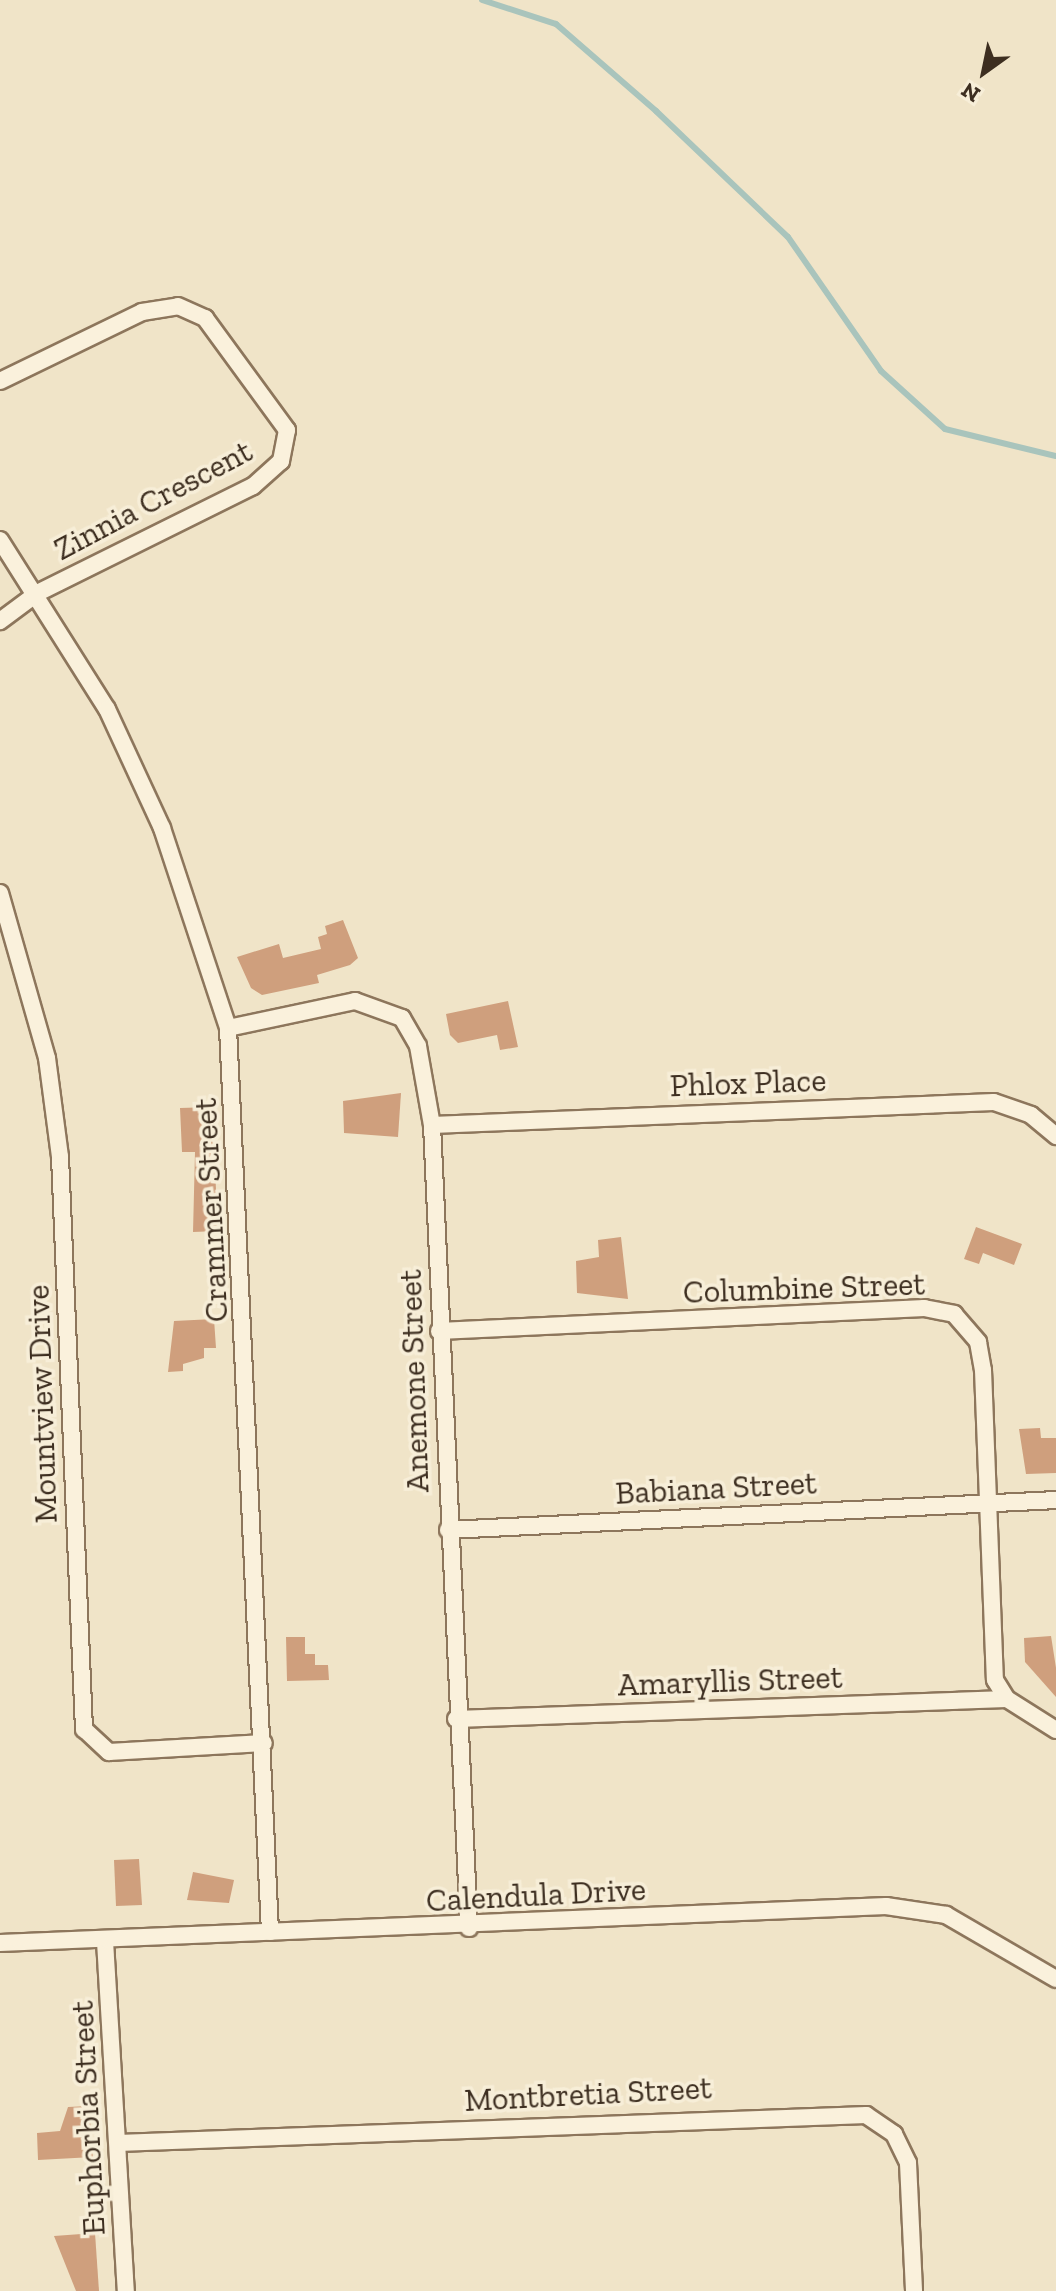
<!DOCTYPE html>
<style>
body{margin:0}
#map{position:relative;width:1056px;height:2291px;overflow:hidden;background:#f0e4c8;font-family:"Zilla Slab",serif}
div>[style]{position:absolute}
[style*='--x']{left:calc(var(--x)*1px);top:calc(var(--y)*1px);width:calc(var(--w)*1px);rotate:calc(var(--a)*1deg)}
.stream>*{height:6px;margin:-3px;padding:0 3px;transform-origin:3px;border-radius:3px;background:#a9c4bc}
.building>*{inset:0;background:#cf9f7d}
.roads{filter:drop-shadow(2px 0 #8d765c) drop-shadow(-2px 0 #8d765c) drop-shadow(0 2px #8d765c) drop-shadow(0 -2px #8d765c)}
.street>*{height:16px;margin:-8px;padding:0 8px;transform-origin:8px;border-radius:8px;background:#faf1dc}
span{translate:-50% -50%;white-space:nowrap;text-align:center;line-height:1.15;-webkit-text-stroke:7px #f7eed8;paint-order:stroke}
.street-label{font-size:32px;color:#3d2e20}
.north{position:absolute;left:944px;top:32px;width:80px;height:80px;-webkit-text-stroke:6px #f7eed8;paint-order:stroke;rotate:213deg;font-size:22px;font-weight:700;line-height:32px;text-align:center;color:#3d2e20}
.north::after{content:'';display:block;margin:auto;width:28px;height:36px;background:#3d2e20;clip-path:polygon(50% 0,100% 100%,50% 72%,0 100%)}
</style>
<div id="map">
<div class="stream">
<div style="--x:482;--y:0;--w:78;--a:18"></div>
<div style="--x:556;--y:24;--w:133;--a:41"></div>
<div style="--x:656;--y:111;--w:182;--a:43.7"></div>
<div style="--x:788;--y:237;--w:163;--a:55.2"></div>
<div style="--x:881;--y:371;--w:86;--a:42.2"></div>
<div style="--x:945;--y:429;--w:114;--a:13.7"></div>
</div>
<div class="building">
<div style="clip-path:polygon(343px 920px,358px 958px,350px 965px,317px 975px,319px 983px,262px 995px,251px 988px,237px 957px,279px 944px,283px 958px,321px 949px,318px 937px,327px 934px,325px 926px)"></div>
<div style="clip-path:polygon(508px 1001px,518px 1047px,500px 1050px,497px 1035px,458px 1043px,450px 1035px,446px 1014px)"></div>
<div style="clip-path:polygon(401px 1093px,398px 1137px,344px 1133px,343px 1101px)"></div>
<div style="clip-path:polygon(212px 1107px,218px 1231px,193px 1232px,195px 1152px,182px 1152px,180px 1108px)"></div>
<div style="clip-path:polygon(976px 1227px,1022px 1244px,1014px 1265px,983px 1253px,979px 1264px,964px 1259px)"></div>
<div style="clip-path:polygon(621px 1237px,628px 1299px,577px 1293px,576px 1261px,599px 1257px,598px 1240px)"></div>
<div style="clip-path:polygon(214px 1319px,216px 1348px,204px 1348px,204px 1358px,183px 1364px,183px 1371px,168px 1372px,174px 1321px)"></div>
<div style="clip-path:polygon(1040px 1428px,1041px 1438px,1056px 1438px,1056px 1473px,1026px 1474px,1019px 1429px)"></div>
<div style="clip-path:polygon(1051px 1636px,1056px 1668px,1056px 1697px,1025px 1662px,1024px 1638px)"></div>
<div style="clip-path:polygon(286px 1637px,305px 1637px,305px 1654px,315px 1654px,315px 1665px,328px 1665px,329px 1680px,287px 1681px)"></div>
<div style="clip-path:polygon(139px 1859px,142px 1905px,116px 1906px,114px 1860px)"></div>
<div style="clip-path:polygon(193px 1872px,234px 1880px,229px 1903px,187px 1900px)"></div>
<div style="clip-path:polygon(89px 2106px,93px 2157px,38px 2160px,37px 2133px,60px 2131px,68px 2107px)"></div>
<div style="clip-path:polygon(95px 2233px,99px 2291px,76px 2291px,54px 2236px)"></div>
</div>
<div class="roads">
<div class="street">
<div style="--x:0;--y:381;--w:158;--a:-25.9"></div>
<div style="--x:142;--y:312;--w:36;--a:-9"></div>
<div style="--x:178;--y:306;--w:30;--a:24"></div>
<div style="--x:205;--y:318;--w:139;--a:53.8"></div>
<div style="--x:287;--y:430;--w:32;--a:101"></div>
<div style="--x:281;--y:461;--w:38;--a:138"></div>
<div style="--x:253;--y:486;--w:239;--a:153.6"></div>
<div style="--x:39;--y:592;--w:49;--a:143.4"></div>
<div style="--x:0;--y:540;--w:200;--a:57.7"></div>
<div style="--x:107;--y:709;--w:131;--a:65.2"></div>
<div style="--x:162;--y:828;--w:211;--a:71.7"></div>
<div style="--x:228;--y:1028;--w:905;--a:87.34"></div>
<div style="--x:0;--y:893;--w:172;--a:74.1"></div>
<div style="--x:47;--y:1058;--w:100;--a:82.5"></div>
<div style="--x:60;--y:1157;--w:573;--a:87.6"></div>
<div style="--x:84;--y:1729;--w:34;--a:43"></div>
<div style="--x:109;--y:1752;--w:155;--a:-3.3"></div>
<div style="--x:228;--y:1028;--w:130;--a:-12"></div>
<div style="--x:355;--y:1001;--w:50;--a:19.9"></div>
<div style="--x:402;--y:1018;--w:32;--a:60"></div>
<div style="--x:418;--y:1046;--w:80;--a:80"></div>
<div style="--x:432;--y:1125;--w:804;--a:87.36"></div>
<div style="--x:432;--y:1125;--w:562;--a:-2.34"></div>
<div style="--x:994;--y:1102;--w:39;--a:19"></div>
<div style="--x:1031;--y:1115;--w:33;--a:40"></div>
<div style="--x:439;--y:1331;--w:486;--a:-2.7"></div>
<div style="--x:924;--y:1308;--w:31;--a:11"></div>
<div style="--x:954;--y:1314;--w:37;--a:49"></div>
<div style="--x:978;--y:1342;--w:28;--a:80"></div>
<div style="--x:983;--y:1370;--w:310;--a:87.8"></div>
<div style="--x:995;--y:1680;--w:22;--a:58"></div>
<div style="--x:1007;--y:1699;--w:58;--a:32.3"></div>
<div style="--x:448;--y:1530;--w:609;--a:-2.82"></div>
<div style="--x:456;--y:1719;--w:551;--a:-2.08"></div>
<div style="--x:105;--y:1941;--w:351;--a:86.6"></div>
<div style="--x:0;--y:1943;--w:887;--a:-2.39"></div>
<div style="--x:886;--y:1906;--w:61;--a:8.5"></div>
<div style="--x:946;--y:1915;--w:127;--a:30.2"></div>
<div style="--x:118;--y:2143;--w:749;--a:-2.14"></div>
<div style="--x:866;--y:2115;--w:34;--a:34"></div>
<div style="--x:894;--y:2134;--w:32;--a:64"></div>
<div style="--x:908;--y:2163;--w:128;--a:87.3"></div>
</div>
</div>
<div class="street-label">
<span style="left:153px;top:500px;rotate:-28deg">Zinnia Crescent</span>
<span style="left:748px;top:1083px;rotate:-2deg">Phlox Place</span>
<span style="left:211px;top:1210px;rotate:-93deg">Crammer Street</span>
<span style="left:804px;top:1288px;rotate:-2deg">Columbine Street</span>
<span style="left:414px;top:1381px;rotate:-92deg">Anemone Street</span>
<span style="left:42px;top:1404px;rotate:-92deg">Mountview Drive</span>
<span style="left:716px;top:1488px;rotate:-3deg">Babiana Street</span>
<span style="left:730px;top:1681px;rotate:-2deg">Amaryllis Street</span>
<span style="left:536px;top:1895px;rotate:-3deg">Calendula Drive</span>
<span style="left:588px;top:2094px;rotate:-3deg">Montbretia Street</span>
<span style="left:88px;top:2118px;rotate:-93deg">Euphorbia Street</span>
</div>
<div class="north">N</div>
</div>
